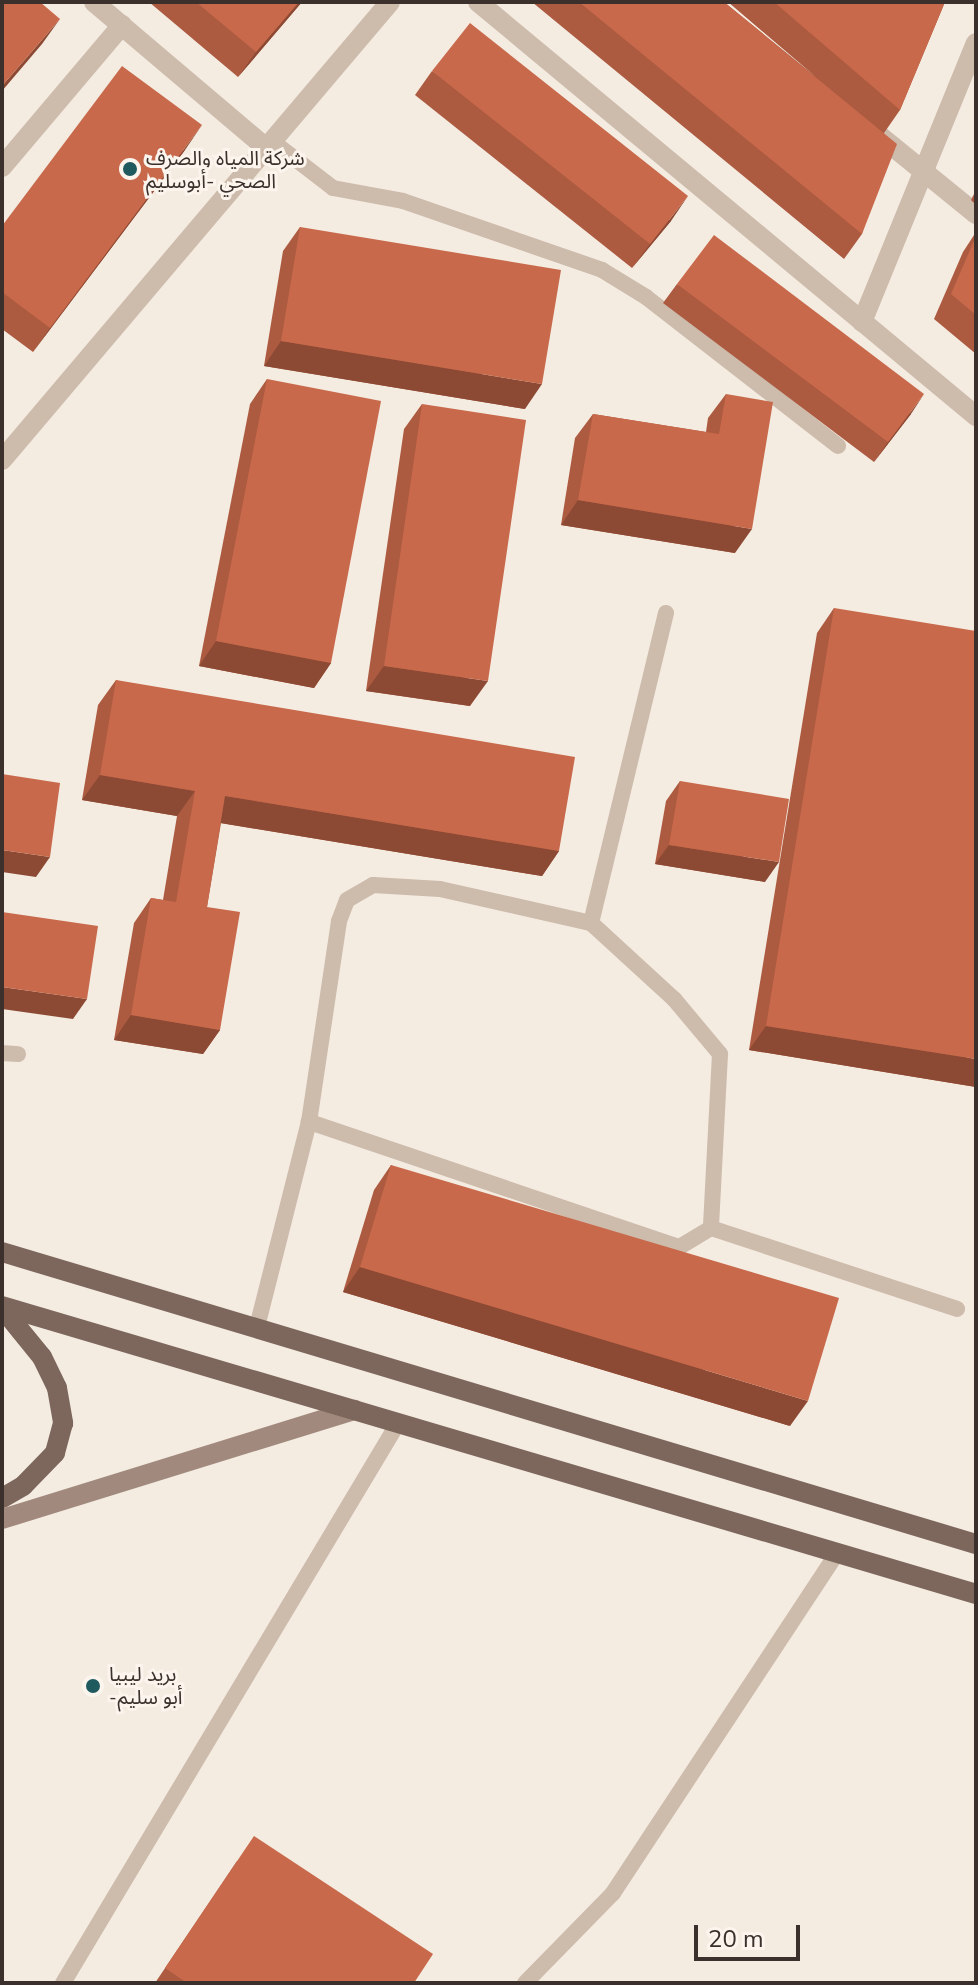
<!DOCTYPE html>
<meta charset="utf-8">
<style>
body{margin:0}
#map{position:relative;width:978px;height:1985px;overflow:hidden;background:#f4ebe1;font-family:"Nunito Sans","Noto Sans Arabic",sans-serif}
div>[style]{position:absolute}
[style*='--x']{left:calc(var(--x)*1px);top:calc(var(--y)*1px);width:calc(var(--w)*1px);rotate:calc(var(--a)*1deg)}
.lane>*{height:16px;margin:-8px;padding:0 8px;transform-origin:8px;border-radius:8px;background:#cdbbac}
.street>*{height:20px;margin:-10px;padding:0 10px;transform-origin:10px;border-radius:10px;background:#cdbbac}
.secondary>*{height:20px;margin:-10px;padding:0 10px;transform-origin:10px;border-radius:10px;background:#a18a7d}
.primary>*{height:20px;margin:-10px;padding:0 10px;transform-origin:10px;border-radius:10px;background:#7d675c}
.wall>*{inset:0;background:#ac5a40}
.shaded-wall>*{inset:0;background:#8c4a34}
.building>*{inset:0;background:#c8694b}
.dots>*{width:22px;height:22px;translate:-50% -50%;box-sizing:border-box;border:4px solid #fbf5ee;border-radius:50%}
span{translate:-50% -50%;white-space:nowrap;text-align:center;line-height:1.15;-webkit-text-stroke:6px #fbf5ee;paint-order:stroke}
.poi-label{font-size:20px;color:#3b302b}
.left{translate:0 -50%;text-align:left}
.frame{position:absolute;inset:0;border:4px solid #3b302b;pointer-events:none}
.scale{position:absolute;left:694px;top:1925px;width:106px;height:36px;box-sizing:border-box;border:4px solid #3b302b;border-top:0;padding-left:10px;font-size:24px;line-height:28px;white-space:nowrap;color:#3b302b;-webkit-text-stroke:6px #fbf5ee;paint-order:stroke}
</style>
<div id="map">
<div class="lane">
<div style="--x:272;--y:141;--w:77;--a:37.6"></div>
<div style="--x:333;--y:188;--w:71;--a:10.5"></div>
<div style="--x:403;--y:201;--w:211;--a:19.1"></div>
<div style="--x:602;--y:270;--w:52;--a:31.5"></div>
<div style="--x:646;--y:297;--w:243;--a:37.8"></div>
<div style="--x:591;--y:923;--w:319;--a:-76.4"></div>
<div style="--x:2;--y:1053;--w:16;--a:4"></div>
<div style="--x:711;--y:1228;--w:259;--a:18.2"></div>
<div style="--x:257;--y:1327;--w:211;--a:-75.8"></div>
<div style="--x:309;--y:1122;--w:203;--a:-81.5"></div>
<div style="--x:339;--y:921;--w:22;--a:-69"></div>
<div style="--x:347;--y:900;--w:30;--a:-30"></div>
<div style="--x:373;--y:885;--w:67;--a:3.4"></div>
<div style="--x:440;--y:889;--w:155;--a:12.7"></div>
<div style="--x:591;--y:923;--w:113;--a:42.5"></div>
<div style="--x:674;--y:999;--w:72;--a:50.1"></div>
<div style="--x:720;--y:1054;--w:174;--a:93"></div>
<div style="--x:711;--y:1228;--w:37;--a:149"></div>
<div style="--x:679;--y:1247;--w:391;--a:-161.3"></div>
<div style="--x:63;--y:1983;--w:653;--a:-59.11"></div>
<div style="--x:525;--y:1983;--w:126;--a:-45.6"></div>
<div style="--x:613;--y:1893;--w:407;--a:-56.6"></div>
</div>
<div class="street">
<div style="--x:94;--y:2;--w:226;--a:40.3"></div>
<div style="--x:478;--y:2;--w:648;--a:39.74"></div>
<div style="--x:875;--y:132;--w:130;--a:39.1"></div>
<div style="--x:2;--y:167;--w:186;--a:-49.8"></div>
<div style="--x:862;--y:322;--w:301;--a:-67.8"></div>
<div style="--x:2;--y:460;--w:600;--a:-49.73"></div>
</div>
<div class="secondary">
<div style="--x:2;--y:1519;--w:369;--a:-17.2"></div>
</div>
<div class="primary">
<div style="--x:2;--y:1252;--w:1017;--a:16.69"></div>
<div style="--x:2;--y:1306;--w:1016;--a:16.47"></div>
<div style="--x:2;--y:1308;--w:63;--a:50.8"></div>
<div style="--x:42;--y:1357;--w:34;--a:64"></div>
<div style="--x:57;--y:1388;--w:36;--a:80"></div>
<div style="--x:63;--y:1423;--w:31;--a:105"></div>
<div style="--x:55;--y:1453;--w:46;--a:134.1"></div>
<div style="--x:23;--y:1486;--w:24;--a:150"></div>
</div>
<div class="wall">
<div style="clip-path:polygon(149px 2px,302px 2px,238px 77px)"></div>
<div style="clip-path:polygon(532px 2px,724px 2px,816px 77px,728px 2px,945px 2px,900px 110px,884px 133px,862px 234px,844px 259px)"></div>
<div style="clip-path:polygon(432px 71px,671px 221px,632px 268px,415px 95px)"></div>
<div style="clip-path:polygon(185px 150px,33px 352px,2px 329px,2px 226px)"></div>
<div style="clip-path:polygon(976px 190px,976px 205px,971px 200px)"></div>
<div style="clip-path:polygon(300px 227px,525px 409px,264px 366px,283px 251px)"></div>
<div style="clip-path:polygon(976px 232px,976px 354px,934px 319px,963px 252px)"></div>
<div style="clip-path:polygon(677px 284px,911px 414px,874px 462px,663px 303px)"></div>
<div style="clip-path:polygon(267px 379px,331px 663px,314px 688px,199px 666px,250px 404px)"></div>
<div style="clip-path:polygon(726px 394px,735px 553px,561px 525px,575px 438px,593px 414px,706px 432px,708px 418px)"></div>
<div style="clip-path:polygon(422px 404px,470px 706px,366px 691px,404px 429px)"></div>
<div style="clip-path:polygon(834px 608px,976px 1087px,749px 1050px,817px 633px)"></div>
<div style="clip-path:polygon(116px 680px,559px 851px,542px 876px,221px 823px,207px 907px,220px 1030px,203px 1054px,114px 1040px,134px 923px,151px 898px,163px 900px,177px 816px,82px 800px,98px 705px)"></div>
<div style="clip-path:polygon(680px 781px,765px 882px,655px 864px,666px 801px)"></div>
<div style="clip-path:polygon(391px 1165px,790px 1426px,343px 1292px,374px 1190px)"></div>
<div style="clip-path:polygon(237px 1861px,414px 1983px,155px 1983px)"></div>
</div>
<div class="shaded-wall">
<div style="clip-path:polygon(299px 2px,302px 2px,238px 77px,256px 52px)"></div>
<div style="clip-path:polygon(60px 19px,42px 44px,2px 91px,2px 86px)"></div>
<div style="clip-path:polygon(202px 125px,185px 150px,33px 352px,50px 328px)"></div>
<div style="clip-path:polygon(688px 196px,671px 221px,632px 268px,650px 244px)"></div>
<div style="clip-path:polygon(281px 341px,542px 384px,525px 409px,264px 366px)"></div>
<div style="clip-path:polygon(924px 394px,911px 414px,874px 462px,888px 442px)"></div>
<div style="clip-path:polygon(578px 500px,752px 529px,735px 553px,561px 525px)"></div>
<div style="clip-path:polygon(216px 641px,331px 663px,314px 688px,199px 666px)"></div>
<div style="clip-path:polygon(384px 666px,488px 681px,470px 706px,366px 691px)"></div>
<div style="clip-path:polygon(100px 775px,195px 791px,177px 816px,82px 800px)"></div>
<div style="clip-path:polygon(225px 796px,559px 851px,542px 876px,208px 821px)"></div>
<div style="clip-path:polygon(669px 845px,779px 862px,765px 882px,655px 864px)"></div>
<div style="clip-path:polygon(2px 850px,50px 857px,36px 877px,2px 872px)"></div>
<div style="clip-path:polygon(2px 987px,87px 999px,73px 1019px,2px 1009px)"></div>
<div style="clip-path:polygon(131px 1015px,220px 1030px,203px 1054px,114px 1040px)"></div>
<div style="clip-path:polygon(766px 1026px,976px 1059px,976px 1087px,749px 1050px)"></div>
<div style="clip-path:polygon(360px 1267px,808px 1401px,790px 1426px,343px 1292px)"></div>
</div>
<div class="building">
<div style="clip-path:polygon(2px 2px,40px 2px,60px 19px,2px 86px)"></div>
<div style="clip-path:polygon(196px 2px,299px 2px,256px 52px)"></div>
<div style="clip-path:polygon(579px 2px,724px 2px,897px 144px,862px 234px)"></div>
<div style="clip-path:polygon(774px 2px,945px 2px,900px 110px)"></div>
<div style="clip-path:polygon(470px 23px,688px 196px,650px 244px,432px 71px)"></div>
<div style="clip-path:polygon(122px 66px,202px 125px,50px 328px,2px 292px,2px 226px)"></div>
<div style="clip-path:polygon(300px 227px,561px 270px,542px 384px,281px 341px)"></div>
<div style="clip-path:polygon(714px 235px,924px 394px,888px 442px,677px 284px)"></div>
<div style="clip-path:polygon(976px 236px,976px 315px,951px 294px)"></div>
<div style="clip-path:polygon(267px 379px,381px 401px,331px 663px,216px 641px)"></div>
<div style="clip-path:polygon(726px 394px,773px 402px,752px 529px,578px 500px,593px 414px,719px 434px)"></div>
<div style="clip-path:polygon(422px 404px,526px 420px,488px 681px,384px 666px)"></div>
<div style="clip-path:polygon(834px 608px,976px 631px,976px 1059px,766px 1026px)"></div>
<div style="clip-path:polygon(116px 680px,575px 757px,559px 851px,225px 796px,207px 907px,240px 912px,220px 1030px,131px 1015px,151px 898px,176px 902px,195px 791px,100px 775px)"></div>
<div style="clip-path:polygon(2px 774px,60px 783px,50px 857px,2px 850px)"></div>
<div style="clip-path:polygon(680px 781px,789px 799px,779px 862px,669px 845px)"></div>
<div style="clip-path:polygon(2px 912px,98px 926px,87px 999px,2px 987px)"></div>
<div style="clip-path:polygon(391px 1165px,839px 1298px,808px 1401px,360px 1267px)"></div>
<div style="clip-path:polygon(254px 1836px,433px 1954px,414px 1983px,187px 1983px,165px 1968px)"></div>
</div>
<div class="dots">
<div style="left:130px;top:169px;background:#1f5a5e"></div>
<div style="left:93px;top:1686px;background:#1f5a5e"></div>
</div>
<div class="poi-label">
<span class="left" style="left:146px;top:170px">شركة المياه والصرف<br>الصحي -أبوسليم</span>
<span class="left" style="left:109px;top:1686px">بريد ليبيا<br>-أبو سليم</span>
</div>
<div class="frame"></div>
<div class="scale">20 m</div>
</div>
